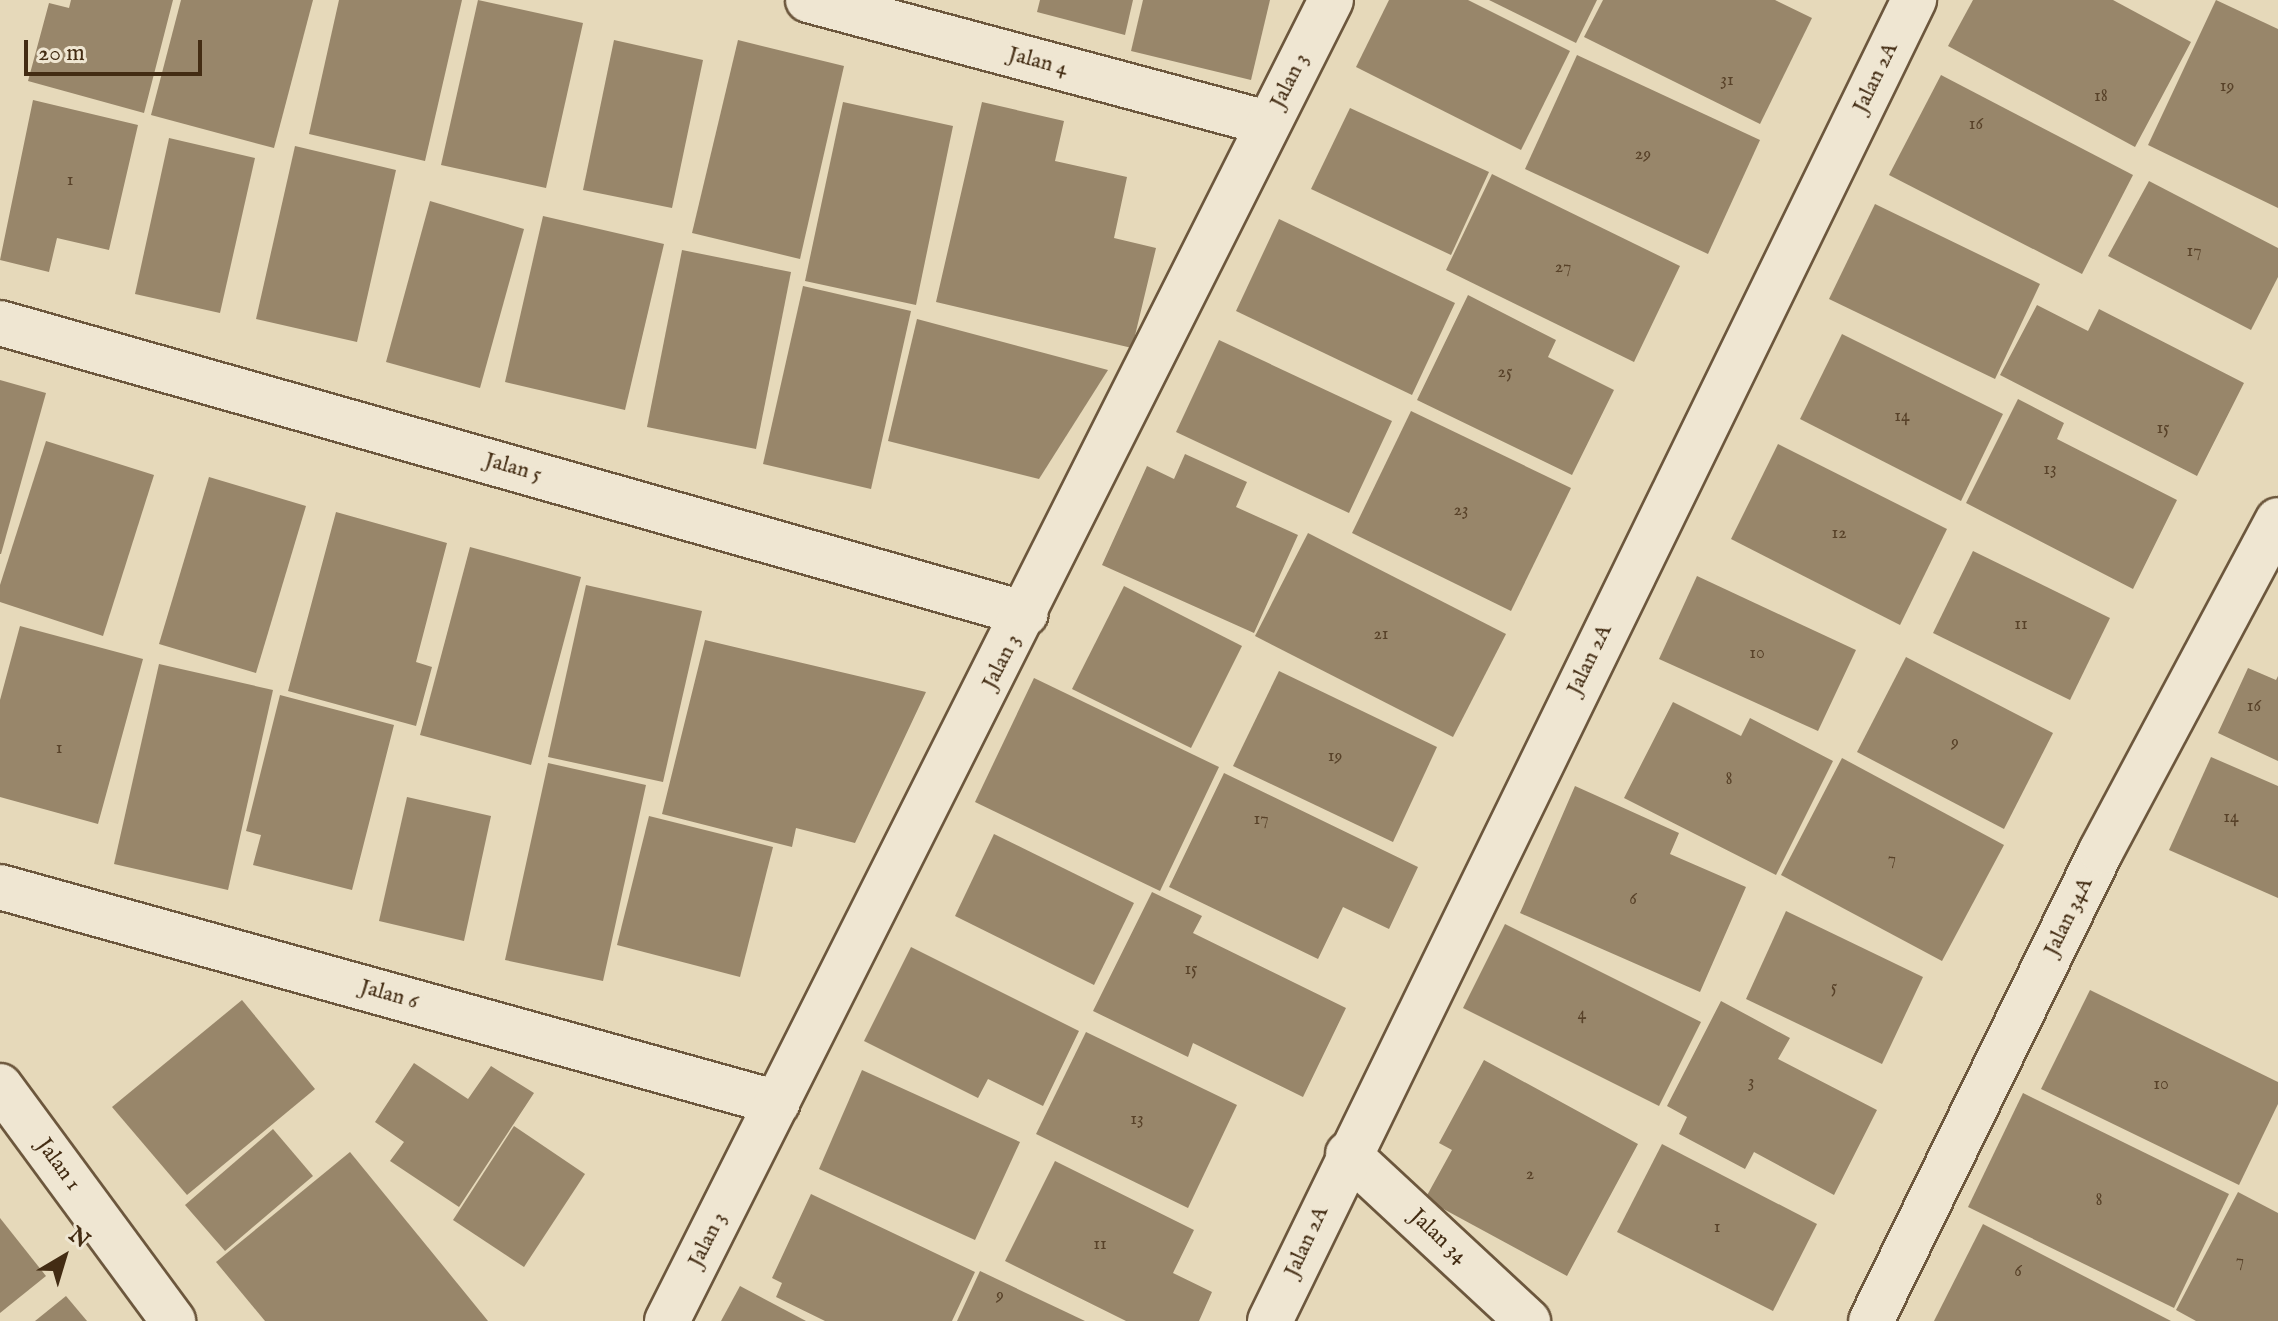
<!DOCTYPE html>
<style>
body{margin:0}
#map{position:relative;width:2278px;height:1321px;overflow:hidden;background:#e6d9ba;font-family:"IM FELL English",serif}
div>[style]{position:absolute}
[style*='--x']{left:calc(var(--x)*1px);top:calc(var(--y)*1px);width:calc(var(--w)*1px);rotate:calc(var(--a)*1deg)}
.building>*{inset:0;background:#98866a}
.roads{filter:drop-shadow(2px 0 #6c573d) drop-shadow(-2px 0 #6c573d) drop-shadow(0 2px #6c573d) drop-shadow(0 -2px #6c573d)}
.minor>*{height:44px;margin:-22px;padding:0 22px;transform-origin:22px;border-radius:22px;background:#efe6d2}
span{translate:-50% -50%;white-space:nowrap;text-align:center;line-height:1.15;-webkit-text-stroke:6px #efe6d2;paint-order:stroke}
.number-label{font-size:18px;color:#584229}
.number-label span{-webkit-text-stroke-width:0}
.street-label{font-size:22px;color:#432c13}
.north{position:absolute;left:24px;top:1217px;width:80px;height:80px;-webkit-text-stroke:6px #efe6d2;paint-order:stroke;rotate:38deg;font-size:22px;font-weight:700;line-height:32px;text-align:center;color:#432c13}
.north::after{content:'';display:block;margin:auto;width:28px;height:36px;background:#432c13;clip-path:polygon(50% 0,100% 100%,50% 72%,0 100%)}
.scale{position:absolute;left:24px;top:40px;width:178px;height:36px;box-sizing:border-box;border:4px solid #432c13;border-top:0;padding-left:10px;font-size:24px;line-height:28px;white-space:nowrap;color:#432c13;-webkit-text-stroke:6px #efe6d2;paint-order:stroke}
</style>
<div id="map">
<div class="building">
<div style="clip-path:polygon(71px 0,173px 0,144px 113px,28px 81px,49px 3px,69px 8px)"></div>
<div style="clip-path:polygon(181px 0,313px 0,274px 148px,151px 115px)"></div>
<div style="clip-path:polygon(339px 0,462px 0,425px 161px,309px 134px)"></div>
<div style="clip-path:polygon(478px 0,583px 23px,546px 188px,441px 165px)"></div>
<div style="clip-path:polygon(1040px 0,1133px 0,1125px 35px,1037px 12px)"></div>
<div style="clip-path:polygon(1143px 0,1270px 0,1251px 80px,1131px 51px)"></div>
<div style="clip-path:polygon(1389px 0,1468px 0,1570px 51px,1521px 150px,1356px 67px)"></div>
<div style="clip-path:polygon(1489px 0,1597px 0,1576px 43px)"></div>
<div style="clip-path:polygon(1603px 0,1775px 0,1812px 18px,1760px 124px,1584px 37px)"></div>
<div style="clip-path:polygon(1973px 0,2113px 0,2191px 42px,2135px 147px,1948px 46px)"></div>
<div style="clip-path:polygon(2216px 0,2278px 29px,2278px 208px,2148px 145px)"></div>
<div style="clip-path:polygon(614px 40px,703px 60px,672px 208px,583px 190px)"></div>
<div style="clip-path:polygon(738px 40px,844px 66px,800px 259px,692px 233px)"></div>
<div style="clip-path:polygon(1577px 55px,1760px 140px,1708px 254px,1525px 169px)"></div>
<div style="clip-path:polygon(1941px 75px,2133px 175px,2082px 274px,1889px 175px)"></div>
<div style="clip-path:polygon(33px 100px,138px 125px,109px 250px,57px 238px,49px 272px,0 260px)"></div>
<div style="clip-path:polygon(843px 102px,953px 126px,916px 305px,805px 281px)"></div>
<div style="clip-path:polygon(982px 102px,1064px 121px,1055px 161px,1127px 177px,1114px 238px,1156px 248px,1132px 348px,936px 302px)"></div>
<div style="clip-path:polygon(1350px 108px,1489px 172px,1451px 255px,1311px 189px)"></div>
<div style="clip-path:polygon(169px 138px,255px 158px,220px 313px,135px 294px)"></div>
<div style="clip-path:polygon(295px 146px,396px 170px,357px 342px,256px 319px)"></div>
<div style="clip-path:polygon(1492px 174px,1680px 266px,1634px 362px,1446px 270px)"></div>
<div style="clip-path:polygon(2149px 181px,2278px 248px,2278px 277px,2251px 330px,2108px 256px)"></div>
<div style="clip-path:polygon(430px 201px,524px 229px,480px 388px,386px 362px)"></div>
<div style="clip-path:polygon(1875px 204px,2040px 284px,1995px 379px,1829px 299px)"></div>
<div style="clip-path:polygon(543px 216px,664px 244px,625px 410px,505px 382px)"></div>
<div style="clip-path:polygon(1279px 219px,1455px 303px,1412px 395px,1236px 311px)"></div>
<div style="clip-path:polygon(682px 250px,791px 272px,756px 449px,647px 427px)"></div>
<div style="clip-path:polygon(803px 286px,911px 311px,871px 489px,763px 464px)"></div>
<div style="clip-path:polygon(1468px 295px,1556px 340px,1548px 357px,1614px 390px,1572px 475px,1417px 400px)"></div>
<div style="clip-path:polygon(2037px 305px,2088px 331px,2099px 309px,2244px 383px,2197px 476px,2000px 375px)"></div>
<div style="clip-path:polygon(917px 319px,1108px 370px,1039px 479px,888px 441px)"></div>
<div style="clip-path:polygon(1842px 334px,2003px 414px,1961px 501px,1800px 419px)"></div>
<div style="clip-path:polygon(1219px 340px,1392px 421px,1349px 513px,1176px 432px)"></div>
<div style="clip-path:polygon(0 380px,46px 393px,1px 554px,0 554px)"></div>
<div style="clip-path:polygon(2018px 399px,2064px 423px,2057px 439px,2177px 500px,2133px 589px,1966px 503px)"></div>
<div style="clip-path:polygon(1411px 411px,1571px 488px,1511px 611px,1352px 533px)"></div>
<div style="clip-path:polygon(46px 441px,154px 475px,103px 636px,0 602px,0 585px)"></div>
<div style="clip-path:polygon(1778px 444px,1947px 529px,1900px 625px,1731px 539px)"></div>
<div style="clip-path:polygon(1185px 454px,1247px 482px,1236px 507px,1298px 535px,1254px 633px,1102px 565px,1147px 466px,1174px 479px)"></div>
<div style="clip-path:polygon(209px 477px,306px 506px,256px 673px,159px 644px)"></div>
<div style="clip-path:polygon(336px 512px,447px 543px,416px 662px,432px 667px,416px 726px,288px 691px)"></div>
<div style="clip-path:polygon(1308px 533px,1506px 634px,1453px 737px,1255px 636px)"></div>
<div style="clip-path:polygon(470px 547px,581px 577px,531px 765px,420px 735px)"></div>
<div style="clip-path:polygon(1973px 551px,2110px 618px,2070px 700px,1933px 633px)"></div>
<div style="clip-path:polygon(1697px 576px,1856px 650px,1818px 731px,1659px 659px)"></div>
<div style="clip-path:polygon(586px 585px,702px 611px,663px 782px,548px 757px)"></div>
<div style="clip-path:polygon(1124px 586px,1242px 646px,1191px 748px,1072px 689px)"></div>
<div style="clip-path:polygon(20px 626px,143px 659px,98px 824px,0 797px,0 700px)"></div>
<div style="clip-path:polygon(705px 640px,926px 692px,855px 843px,796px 828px,792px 847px,662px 814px)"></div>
<div style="clip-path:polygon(1906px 657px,2053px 733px,2004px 829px,1857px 752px)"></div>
<div style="clip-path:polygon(159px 664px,273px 690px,228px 890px,114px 864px)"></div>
<div style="clip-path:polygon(2248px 668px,2276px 680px,2278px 676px,2278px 761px,2218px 733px)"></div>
<div style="clip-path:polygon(1279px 671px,1437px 747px,1393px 842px,1233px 766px)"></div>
<div style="clip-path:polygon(1034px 678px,1219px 767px,1160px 891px,975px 802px)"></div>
<div style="clip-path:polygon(280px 695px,394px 725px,352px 890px,253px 865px,261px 835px,246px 831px)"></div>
<div style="clip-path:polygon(1673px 702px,1741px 736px,1750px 718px,1833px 761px,1776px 875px,1624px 798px)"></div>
<div style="clip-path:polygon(2211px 757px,2278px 786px,2278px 898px,2169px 850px)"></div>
<div style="clip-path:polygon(1842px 758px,2004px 845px,1942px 961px,1781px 875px)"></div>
<div style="clip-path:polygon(548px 763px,646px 785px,603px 981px,505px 960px)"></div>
<div style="clip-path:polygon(1224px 773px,1418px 867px,1389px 929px,1343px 907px,1318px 959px,1169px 887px)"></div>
<div style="clip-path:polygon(1575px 786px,1679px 833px,1670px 854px,1746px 887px,1700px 992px,1520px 913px)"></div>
<div style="clip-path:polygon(407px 797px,491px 816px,464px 941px,379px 921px)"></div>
<div style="clip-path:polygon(649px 816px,773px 847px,740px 977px,617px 945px)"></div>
<div style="clip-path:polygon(994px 834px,1134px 903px,1094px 985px,955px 916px)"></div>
<div style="clip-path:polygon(1152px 892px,1202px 916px,1193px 933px,1346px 1008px,1303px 1097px,1193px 1043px,1188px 1057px,1093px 1011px)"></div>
<div style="clip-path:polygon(1786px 911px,1923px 977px,1882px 1064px,1746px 999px)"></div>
<div style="clip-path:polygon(1505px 924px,1701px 1022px,1659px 1106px,1463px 1008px)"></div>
<div style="clip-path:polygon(911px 947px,1079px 1031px,1043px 1106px,988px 1079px,978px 1098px,864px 1041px)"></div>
<div style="clip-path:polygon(2090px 990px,2278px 1082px,2278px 1104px,2239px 1185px,2041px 1089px)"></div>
<div style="clip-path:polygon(242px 1000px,315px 1089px,187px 1195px,112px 1107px)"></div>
<div style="clip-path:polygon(1721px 1001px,1790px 1038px,1778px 1059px,1877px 1110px,1834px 1195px,1754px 1152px,1745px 1169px,1679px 1134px,1687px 1117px,1667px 1106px)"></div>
<div style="clip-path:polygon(1086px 1032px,1237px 1105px,1188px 1208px,1036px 1134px)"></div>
<div style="clip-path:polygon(1484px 1060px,1638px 1144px,1567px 1276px,1425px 1199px,1452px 1150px,1439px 1143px)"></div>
<div style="clip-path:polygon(414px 1063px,468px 1099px,491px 1066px,534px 1093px,459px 1207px,390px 1161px,404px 1142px,375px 1122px)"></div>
<div style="clip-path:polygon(862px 1070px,1020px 1142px,975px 1240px,819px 1169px)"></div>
<div style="clip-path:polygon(2023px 1093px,2229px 1194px,2174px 1308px,1968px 1207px)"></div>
<div style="clip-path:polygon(514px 1126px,585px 1174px,524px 1267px,453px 1220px)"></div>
<div style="clip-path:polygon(273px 1129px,313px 1176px,225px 1251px,185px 1205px)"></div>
<div style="clip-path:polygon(1662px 1144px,1817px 1224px,1773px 1311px,1617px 1232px)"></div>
<div style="clip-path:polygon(350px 1152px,444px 1267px,488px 1321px,265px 1321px,216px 1262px)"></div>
<div style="clip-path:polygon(1055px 1161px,1194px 1230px,1173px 1273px,1212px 1292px,1199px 1321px,1126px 1321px,1005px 1261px)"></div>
<div style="clip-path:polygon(2238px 1192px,2278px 1213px,2278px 1321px,2196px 1321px,2176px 1310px)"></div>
<div style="clip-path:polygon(811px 1194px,975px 1272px,952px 1321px,825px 1321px,776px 1297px,782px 1283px,772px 1278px)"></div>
<div style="clip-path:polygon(0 1218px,46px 1276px,0 1313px)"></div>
<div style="clip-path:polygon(1983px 1224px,2171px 1321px,1934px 1321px)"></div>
<div style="clip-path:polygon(980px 1271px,1085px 1321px,957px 1321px)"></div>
<div style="clip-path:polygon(740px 1286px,806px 1321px,721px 1321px)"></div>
<div style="clip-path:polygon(66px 1296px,87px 1321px,35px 1321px)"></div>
</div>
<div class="roads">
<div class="minor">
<div style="--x:808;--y:0;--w:476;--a:15"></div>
<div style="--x:0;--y:323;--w:1066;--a:15.83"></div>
<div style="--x:0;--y:887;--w:807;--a:15.52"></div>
<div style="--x:0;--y:1086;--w:292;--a:53.6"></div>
<div style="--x:1348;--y:1154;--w:246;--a:42.9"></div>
<div style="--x:667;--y:1321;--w:1478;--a:-63.31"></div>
<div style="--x:1270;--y:1321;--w:1470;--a:-64.01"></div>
<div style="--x:1871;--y:1321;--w:523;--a:-63.92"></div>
<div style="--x:2101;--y:851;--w:375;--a:-61.9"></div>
</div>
</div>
<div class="number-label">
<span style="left:1727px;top:81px">31</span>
<span style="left:2227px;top:87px">19</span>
<span style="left:2101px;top:97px">18</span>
<span style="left:1976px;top:125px">16</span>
<span style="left:1643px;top:155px">29</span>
<span style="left:70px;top:181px">1</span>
<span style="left:2194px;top:252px">17</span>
<span style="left:1563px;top:268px">27</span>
<span style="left:1505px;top:373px">25</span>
<span style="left:1902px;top:417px">14</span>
<span style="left:2163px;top:429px">15</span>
<span style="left:2050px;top:470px">13</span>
<span style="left:1461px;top:511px">23</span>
<span style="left:1839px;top:534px">12</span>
<span style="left:2021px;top:625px">11</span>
<span style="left:1381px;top:635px">21</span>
<span style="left:1757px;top:654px">10</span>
<span style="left:2254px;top:707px">16</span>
<span style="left:1955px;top:743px">9</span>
<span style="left:59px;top:749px">1</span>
<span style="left:1335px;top:757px">19</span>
<span style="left:1729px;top:780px">8</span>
<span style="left:2231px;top:818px">14</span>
<span style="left:1261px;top:820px">17</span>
<span style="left:1892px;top:860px">7</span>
<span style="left:1633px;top:900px">6</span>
<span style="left:1191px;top:970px">15</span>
<span style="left:1834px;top:988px">5</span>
<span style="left:1582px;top:1015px">4</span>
<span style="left:1751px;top:1083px">3</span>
<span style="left:2161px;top:1085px">10</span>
<span style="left:1137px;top:1120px">13</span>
<span style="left:1530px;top:1175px">2</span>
<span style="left:2099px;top:1201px">8</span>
<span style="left:1717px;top:1228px">1</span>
<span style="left:1100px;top:1245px">11</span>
<span style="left:2240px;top:1262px">7</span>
<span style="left:2018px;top:1272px">6</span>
<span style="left:1000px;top:1296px">9</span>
</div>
<div class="street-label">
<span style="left:1038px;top:62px;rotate:15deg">Jalan 4</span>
<span style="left:1876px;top:78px;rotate:-64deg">Jalan 2A</span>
<span style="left:1290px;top:81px;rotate:-63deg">Jalan 3</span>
<span style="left:513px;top:468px;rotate:16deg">Jalan 5</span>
<span style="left:1590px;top:660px;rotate:-64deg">Jalan 2A</span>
<span style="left:1002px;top:662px;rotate:-63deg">Jalan 3</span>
<span style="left:2069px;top:917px;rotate:-64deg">Jalan 34A</span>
<span style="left:389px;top:995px;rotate:16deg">Jalan 6</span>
<span style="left:58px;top:1165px;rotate:54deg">Jalan 1</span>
<span style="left:1438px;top:1237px;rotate:43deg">Jalan 34</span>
<span style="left:708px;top:1240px;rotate:-63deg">Jalan 3</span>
<span style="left:1307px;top:1242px;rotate:-65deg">Jalan 2A</span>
</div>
<div class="north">N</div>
<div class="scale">20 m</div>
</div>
